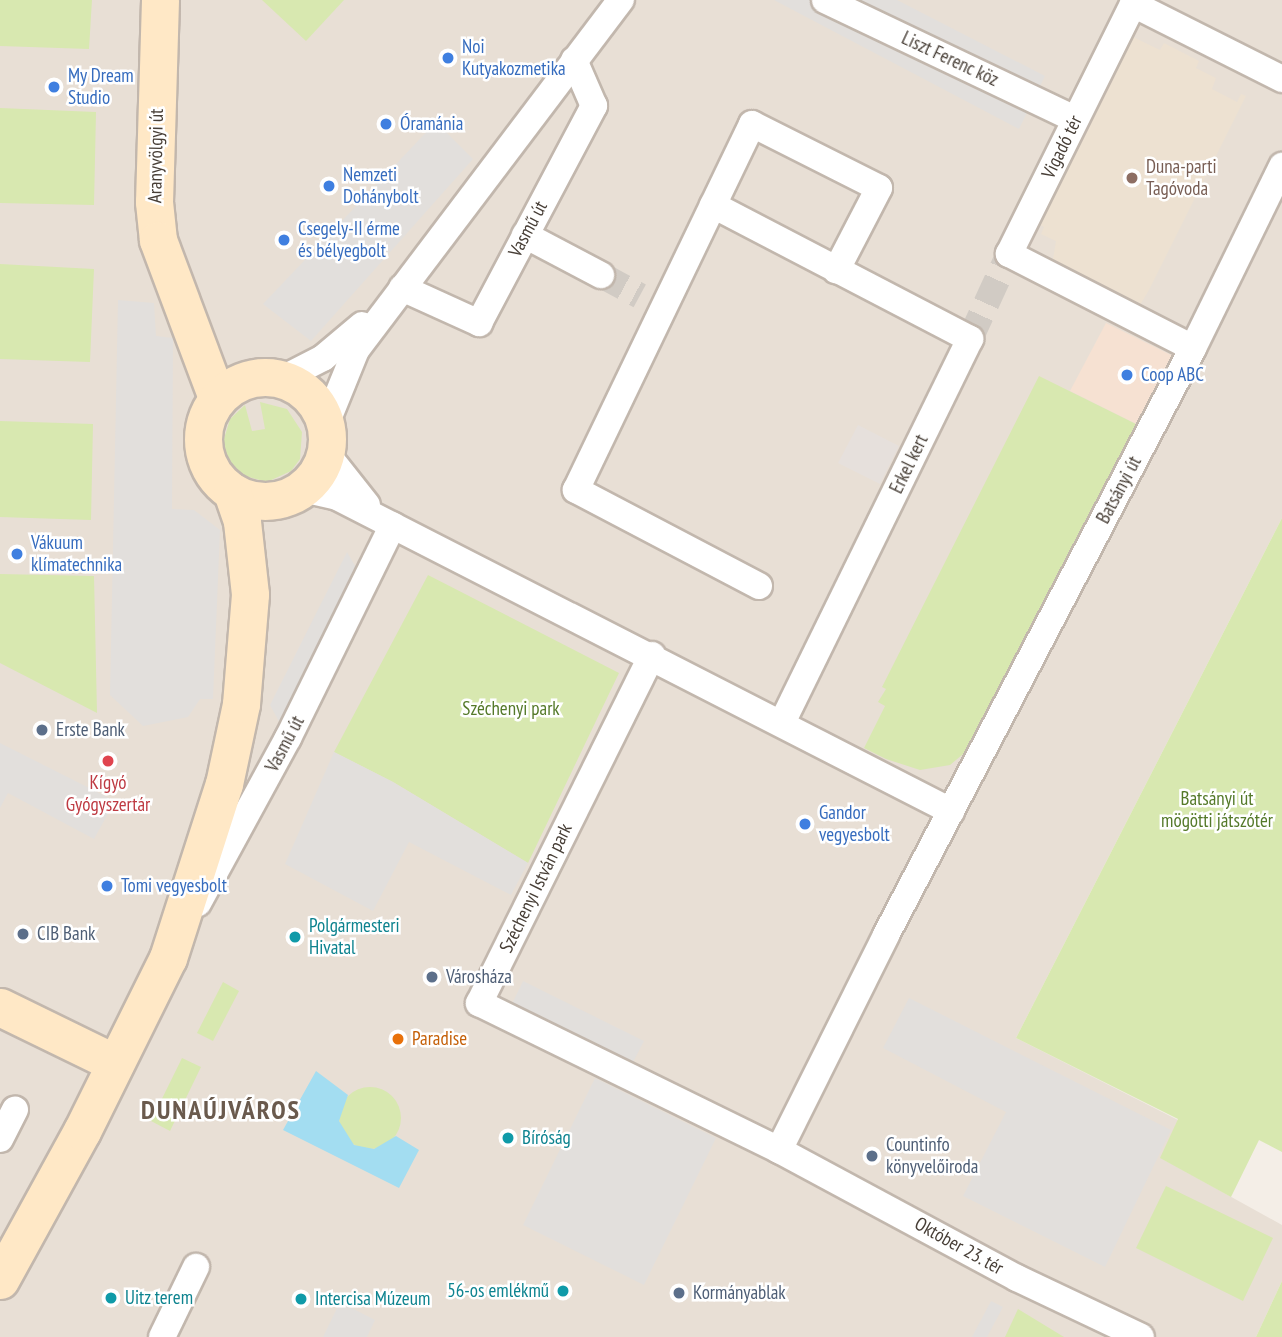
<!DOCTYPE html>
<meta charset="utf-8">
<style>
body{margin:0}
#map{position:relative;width:1282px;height:1337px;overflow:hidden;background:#f4eee7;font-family:"PT Sans Narrow",sans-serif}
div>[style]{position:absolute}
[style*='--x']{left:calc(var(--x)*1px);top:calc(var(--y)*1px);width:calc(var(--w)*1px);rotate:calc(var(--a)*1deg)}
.residential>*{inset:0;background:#e8dfd5}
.commercial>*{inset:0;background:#f6e1d2}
.industrial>*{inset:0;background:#e6e0dc}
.education>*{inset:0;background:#ede1d1}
.green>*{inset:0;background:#d8e8b0}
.round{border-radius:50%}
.parking>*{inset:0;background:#e2dfdc}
.water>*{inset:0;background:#a3ddf1}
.street-tunnel>*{height:26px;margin-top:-13px;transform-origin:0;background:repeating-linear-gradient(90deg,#d1cbc4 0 26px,transparent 0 39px)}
.roads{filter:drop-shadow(2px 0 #c2b7ad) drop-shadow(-2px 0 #c2b7ad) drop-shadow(0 2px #c2b7ad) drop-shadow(0 -2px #c2b7ad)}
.street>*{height:26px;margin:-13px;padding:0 13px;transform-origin:13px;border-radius:13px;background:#fff}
.secondary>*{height:37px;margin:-18.5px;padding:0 18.5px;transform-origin:18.5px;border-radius:18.5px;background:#ffe8c6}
.secondary>.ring{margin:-18.5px;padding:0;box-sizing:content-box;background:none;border:37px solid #ffe8c6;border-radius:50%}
.dots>*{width:19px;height:19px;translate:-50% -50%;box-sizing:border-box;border:4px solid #fff;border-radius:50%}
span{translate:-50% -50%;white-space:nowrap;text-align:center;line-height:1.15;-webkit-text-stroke:5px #fff;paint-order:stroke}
.shop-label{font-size:19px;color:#366cbe}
.left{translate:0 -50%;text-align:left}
.street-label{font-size:19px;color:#473e36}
.education-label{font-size:19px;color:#785e54}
.park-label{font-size:19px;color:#547929}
.service-label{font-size:19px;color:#4e5e75}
.health-label{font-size:19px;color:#be3a42}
.culture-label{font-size:19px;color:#0d838f}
.right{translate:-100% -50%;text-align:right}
.food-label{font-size:19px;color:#c56008}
.district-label{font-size:26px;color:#6a5a4d;font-weight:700;letter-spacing:2px}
</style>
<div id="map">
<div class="residential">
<div style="clip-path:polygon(0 0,1282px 0,1282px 518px,1016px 1038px,1178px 1120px,1161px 1158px,1282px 1225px,1282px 1281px,1256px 1337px,0 1337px)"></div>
</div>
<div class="commercial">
<div style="clip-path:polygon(1106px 323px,1173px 356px,1138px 425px,1070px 391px)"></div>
</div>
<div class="industrial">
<div style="clip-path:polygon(858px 425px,899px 446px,880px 484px,838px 463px)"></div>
</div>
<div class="education">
<div style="clip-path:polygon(1131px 36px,1160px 50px,1164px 43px,1199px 61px,1196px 68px,1216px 78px,1212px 89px,1237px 102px,1241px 94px,1246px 96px,1149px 290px,1140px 305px,1134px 305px,1053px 259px,1056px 241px,1041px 234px,1044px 227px,1035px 222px)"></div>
</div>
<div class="green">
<div style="clip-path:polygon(0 0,92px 0,89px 49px,0 46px)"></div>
<div style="clip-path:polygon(262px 0,344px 0,306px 41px)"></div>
<div style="clip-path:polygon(0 108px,96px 112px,94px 205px,0 203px)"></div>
<div style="clip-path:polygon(0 264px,94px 269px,90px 362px,0 359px)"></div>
<div style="clip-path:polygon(1039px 376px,1138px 425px,968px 750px,950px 765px,920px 770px,886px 759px,864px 748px,885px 706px,878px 702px,886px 689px,882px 687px)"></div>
<div style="clip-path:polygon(260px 402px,287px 409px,302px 432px,300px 459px,291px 471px,267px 482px,241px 475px,225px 455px,223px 442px,230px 419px,245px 405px,252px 431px,265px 429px)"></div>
<div style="clip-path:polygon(0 421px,93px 424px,91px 520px,0 517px)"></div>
<div style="clip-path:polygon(1282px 518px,1282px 1152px,1259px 1140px,1231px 1197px,1160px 1158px,1178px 1119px,1016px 1038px)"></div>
<div style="clip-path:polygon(0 574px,94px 576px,97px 713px,0 663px)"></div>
<div style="clip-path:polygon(428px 575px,619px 673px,528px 863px,393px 782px,334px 752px)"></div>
<div style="clip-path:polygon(223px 982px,239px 991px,213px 1041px,197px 1033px)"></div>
<div style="clip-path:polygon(182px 1058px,201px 1067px,170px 1131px,151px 1121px)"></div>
<div class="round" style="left:339px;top:1087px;width:62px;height:62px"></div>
<div style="clip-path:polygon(1166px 1186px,1273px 1238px,1243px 1301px,1136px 1248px)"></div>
<div style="clip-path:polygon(1282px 1281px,1282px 1337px,1256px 1337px)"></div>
<div style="clip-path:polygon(1018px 1309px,1064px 1337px,1005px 1337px)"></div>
</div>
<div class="parking">
<div style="clip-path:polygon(774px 0,897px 0,1045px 76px,1019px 129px)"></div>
<div style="clip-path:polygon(436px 122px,473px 159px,311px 341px,263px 304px)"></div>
<div style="clip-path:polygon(118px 300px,154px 303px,156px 336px,173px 338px,172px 509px,194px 510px,220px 530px,213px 699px,200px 699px,188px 717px,143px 726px,110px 695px)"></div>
<div style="clip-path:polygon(347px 552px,365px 583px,288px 738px,270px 705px)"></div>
<div style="clip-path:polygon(0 743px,115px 801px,94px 839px,8px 793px,0 808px)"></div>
<div style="clip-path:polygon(334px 752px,393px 782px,528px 863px,511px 895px,409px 842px,373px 911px,285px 864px)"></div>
<div style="clip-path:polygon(523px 981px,644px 1041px,631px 1066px,511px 1006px)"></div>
<div style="clip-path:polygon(909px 998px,1171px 1130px,1105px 1267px,963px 1196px,1006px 1112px,883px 1048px)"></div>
<div style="clip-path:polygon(595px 1078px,716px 1138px,644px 1285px,523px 1225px)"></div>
<div style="clip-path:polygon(991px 1301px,1003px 1307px,987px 1337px,972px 1337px)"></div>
<div style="clip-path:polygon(340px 1302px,375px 1320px,367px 1337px,323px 1337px)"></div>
</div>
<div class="water">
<div style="clip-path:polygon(316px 1071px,348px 1095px,339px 1121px,354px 1145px,374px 1149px,396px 1136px,419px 1150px,399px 1188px,283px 1130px)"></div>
</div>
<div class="street-tunnel">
<div style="--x:601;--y:275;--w:44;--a:28.3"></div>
<div style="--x:970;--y:339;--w:94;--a:-65.4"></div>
</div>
<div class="roads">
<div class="street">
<div style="--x:825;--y:0;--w:277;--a:25.5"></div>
<div style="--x:713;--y:205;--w:290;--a:27.5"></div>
<div style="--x:970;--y:339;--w:428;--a:116.1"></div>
<div style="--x:525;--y:235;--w:86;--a:27.8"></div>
<div style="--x:402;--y:288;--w:85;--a:24.4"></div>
<div style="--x:479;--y:323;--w:246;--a:-62.1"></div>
<div style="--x:594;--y:106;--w:50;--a:-113.5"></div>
<div style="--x:1193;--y:348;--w:207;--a:-152.9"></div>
<div style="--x:1009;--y:254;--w:279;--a:-63.6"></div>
<div style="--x:1133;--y:4;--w:167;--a:26.7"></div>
<div style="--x:282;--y:379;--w:46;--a:-27.1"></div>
<div style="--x:323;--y:358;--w:51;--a:-40.2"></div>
<div style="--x:326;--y:424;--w:80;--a:-67.9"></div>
<div style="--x:356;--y:350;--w:439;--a:-52.9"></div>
<div style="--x:326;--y:453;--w:66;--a:51.7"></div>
<div style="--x:303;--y:489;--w:35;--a:13"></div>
<div style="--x:337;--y:497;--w:690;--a:27.09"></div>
<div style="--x:759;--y:586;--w:207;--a:-152.3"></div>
<div style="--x:576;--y:490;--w:406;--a:-64.3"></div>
<div style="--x:752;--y:124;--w:142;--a:26.7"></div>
<div style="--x:879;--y:188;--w:93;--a:117.4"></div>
<div style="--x:652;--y:655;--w:389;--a:116.4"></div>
<div style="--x:479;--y:1003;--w:334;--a:26.1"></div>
<div style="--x:779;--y:1150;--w:270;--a:28.3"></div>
<div style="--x:1017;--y:1278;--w:137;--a:25.4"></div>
<div style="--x:198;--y:903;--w:188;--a:-61.4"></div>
<div style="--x:288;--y:738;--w:237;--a:-63.8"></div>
<div style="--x:0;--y:1139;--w:33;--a:-63"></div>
<div style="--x:779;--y:1150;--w:240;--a:-63.5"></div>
<div style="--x:886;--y:935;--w:662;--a:-62.39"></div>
<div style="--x:1193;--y:348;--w:203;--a:-63.9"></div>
<div style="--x:162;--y:1337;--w:78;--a:-64.1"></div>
</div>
<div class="secondary">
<div style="--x:160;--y:0;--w:202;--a:91.7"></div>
<div style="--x:154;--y:202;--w:38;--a:84"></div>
<div style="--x:158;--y:240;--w:169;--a:69.5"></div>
<div class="ring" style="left:203px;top:377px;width:87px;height:87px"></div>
<div style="--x:0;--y:1007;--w:128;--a:26"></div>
<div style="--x:0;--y:1280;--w:170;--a:-61.2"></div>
<div style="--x:82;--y:1131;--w:193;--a:-63.6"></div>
<div style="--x:168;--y:958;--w:183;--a:-72.2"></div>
<div style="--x:224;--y:784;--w:82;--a:-78"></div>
<div style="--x:241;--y:704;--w:110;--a:-85.3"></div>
<div style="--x:250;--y:594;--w:73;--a:-96.3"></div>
<div style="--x:242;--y:521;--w:31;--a:-109"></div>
</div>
</div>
<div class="dots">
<div style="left:448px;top:58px;background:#3f7fe0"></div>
<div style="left:54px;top:87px;background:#3f7fe0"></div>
<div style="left:386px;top:124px;background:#3f7fe0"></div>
<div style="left:1132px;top:178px;background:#8d6e63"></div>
<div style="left:329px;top:186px;background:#3f7fe0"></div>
<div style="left:284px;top:240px;background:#3f7fe0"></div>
<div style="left:1127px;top:375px;background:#3f7fe0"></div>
<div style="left:17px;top:554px;background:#3f7fe0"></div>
<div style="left:42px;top:730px;background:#5c6f8a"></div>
<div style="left:108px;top:761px;background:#e0444e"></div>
<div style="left:805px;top:824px;background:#3f7fe0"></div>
<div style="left:107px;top:886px;background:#3f7fe0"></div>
<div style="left:23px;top:934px;background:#5c6f8a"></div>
<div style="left:295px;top:937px;background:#0f9aa8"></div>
<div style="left:432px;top:977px;background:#5c6f8a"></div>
<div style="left:398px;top:1039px;background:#e8710a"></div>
<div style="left:508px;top:1138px;background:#0f9aa8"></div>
<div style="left:872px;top:1156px;background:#5c6f8a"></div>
<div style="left:563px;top:1291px;background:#0f9aa8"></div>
<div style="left:679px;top:1293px;background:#5c6f8a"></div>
<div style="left:111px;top:1298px;background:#0f9aa8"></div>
<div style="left:301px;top:1299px;background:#0f9aa8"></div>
</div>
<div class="shop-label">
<span class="left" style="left:462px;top:58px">Noi<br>Kutyakozmetika</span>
<span class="left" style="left:68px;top:87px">My Dream<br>Studio</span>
<span class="left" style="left:400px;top:124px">Óramánia</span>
<span class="left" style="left:343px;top:186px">Nemzeti<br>Dohánybolt</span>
<span class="left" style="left:298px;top:240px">Csegely-II érme<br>és bélyegbolt</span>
<span class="left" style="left:1141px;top:375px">Coop ABC</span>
<span class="left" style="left:31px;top:554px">Vákuum<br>klímatechnika</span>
<span class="left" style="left:819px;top:824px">Gandor<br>vegyesbolt</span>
<span class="left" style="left:121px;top:886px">Tomi vegyesbolt</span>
</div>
<div class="street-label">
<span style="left:950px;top:59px;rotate:25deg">Liszt Ferenc köz</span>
<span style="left:1062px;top:147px;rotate:-64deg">Vigadó tér</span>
<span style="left:156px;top:156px;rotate:-89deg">Aranyvölgyi út</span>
<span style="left:528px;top:229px;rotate:-62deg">Vasmű út</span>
<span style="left:909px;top:464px;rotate:-64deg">Erkel kert</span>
<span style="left:1119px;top:490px;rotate:-62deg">Batsányi út</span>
<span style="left:285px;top:744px;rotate:-62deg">Vasmű út</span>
<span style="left:536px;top:888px;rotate:-64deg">Széchenyi István park</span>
<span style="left:959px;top:1246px;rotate:29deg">Október 23. tér</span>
</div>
<div class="education-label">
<span class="left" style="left:1146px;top:178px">Duna-parti<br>Tagóvoda</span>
</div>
<div class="park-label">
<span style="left:511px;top:709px">Széchenyi park</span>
<span style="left:1217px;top:810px">Batsányi út<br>mögötti játszótér</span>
</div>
<div class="service-label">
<span class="left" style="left:56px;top:730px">Erste Bank</span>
<span class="left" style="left:37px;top:934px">CIB Bank</span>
<span class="left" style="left:446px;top:977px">Városháza</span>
<span class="left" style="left:886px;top:1156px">Countinfo<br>könyvelőiroda</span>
<span class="left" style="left:693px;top:1293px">Kormányablak</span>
</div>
<div class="health-label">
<span style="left:108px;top:794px">Kígyó<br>Gyógyszertár</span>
</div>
<div class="culture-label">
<span class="left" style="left:309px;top:937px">Polgármesteri<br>Hivatal</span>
<span class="left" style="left:522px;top:1138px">Bíróság</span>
<span class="right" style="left:549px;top:1291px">56-os emlékmű</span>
<span class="left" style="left:125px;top:1298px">Uitz terem</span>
<span class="left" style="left:315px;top:1299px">Intercisa Múzeum</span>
</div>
<div class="food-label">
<span class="left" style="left:412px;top:1039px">Paradise</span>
</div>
<div class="district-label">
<span style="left:221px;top:1110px">DUNAÚJVÁROS</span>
</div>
</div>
